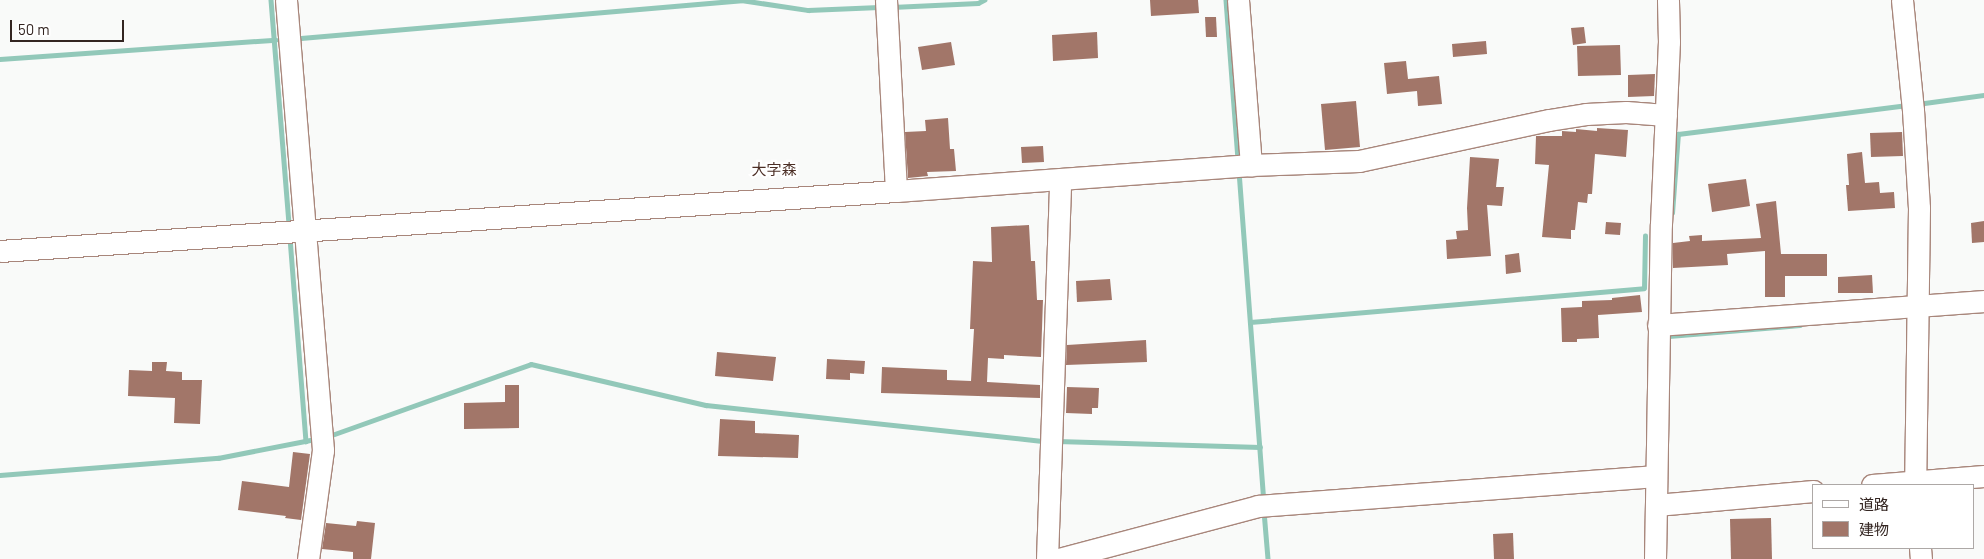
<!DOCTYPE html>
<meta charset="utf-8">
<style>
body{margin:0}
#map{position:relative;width:1984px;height:559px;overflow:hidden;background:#f9faf9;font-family:Barlow,"Noto Sans JP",sans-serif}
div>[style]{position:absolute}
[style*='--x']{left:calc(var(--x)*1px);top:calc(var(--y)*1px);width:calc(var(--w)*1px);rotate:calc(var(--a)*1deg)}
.stream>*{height:4.5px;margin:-2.25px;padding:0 2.25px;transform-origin:2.25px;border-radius:2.25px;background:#92c8b9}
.building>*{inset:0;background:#a27669}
.roads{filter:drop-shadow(1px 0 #a8867b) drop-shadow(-1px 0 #a8867b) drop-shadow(0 1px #a8867b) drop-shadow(0 -1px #a8867b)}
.minor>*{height:21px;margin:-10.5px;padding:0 10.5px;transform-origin:10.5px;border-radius:10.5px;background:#fff}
span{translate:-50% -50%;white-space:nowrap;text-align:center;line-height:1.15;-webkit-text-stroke:4.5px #fff;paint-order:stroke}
.quarter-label{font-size:15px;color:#4c2f26}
.legend{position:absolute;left:1812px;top:484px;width:162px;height:65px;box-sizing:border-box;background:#fff;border:1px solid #ada8a6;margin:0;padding:6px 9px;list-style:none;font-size:15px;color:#332521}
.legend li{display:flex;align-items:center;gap:10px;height:25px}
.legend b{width:25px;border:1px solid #ada8a6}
.scale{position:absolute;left:10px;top:20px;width:114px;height:22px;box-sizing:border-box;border:2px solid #332521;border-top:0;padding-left:6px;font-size:15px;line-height:18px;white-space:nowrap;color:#332521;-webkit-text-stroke:4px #fff;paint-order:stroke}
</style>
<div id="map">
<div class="stream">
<div style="--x:271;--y:0;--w:226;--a:85.4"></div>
<div style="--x:1226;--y:0;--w:161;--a:85.7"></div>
<div style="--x:892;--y:7;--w:86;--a:-2.7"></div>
<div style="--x:978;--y:3;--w:7;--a:-27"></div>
<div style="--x:301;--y:38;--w:442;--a:-4.9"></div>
<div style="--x:741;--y:0;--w:68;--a:8.5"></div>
<div style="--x:808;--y:10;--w:71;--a:-2.4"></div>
<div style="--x:0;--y:59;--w:276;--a:-4"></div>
<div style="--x:1917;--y:104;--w:68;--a:-7.7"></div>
<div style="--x:1239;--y:171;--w:330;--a:85.7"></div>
<div style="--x:1672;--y:213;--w:79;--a:-85.7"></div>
<div style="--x:1678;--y:134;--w:231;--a:-7.2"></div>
<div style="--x:290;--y:238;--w:204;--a:85.5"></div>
<div style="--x:1250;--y:322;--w:395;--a:-4.9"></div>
<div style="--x:1644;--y:288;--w:52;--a:-88.9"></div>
<div style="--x:1669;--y:336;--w:131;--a:-4.8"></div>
<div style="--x:329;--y:436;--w:214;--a:-19.6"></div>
<div style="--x:531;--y:364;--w:180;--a:13.2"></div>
<div style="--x:706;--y:405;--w:340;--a:6.1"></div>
<div style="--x:1057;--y:441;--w:203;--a:1.7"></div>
<div style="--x:0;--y:475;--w:219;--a:-4.5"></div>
<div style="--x:218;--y:458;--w:100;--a:-11"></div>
<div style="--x:1264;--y:511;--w:48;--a:85.2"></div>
</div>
<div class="building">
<div style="clip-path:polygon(1150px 0,1198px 0,1199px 13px,1151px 16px)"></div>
<div style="clip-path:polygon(1205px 17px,1216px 17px,1217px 37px,1206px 37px)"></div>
<div style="clip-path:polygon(1584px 27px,1586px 43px,1573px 45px,1571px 28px)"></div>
<div style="clip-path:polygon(1097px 32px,1098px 58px,1053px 61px,1052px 35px)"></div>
<div style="clip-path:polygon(1486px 41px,1487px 54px,1453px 57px,1452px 44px)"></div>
<div style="clip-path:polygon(951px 42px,955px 65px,922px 70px,918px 47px)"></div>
<div style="clip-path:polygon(1620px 45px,1621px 75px,1578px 76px,1577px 46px)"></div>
<div style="clip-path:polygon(1406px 61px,1408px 79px,1439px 76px,1442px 104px,1418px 106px,1417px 91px,1387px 94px,1384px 63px)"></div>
<div style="clip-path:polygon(1655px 74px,1654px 96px,1628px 97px,1628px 75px)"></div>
<div style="clip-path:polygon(1356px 101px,1360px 147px,1325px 150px,1321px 104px)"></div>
<div style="clip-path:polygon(948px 118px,950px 149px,954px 149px,956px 171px,927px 172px,928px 176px,908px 178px,905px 132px,926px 131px,925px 120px)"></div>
<div style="clip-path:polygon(1597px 128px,1628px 130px,1626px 157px,1595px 154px,1592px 194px,1588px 194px,1587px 203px,1578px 202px,1575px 230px,1571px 230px,1571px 239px,1542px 237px,1549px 165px,1535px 164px,1536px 136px,1562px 136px,1562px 131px,1576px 132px,1576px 129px,1597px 131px)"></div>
<div style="clip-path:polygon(1902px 132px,1903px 156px,1871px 157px,1870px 133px)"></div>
<div style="clip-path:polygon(1043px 146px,1044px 162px,1022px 163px,1021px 147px)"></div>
<div style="clip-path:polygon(1862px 152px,1865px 183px,1879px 182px,1880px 193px,1894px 192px,1895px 208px,1848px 211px,1846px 185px,1849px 185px,1847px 154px)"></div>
<div style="clip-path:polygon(1470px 157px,1499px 159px,1496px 187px,1504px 187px,1502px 206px,1487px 205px,1491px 256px,1447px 259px,1446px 240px,1457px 239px,1456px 231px,1468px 230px,1467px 208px)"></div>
<div style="clip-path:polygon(1746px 179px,1750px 206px,1712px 212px,1708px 184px)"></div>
<div style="clip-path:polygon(1776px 201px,1781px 254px,1827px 254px,1827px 276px,1785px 276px,1785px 297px,1765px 297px,1765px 251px,1727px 254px,1728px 265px,1673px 268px,1673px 243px,1690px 241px,1689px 236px,1702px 235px,1702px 241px,1761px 238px,1756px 204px)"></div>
<div style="clip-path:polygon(1984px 221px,1984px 242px,1972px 243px,1971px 223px)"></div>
<div style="clip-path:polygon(1606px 222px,1621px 223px,1620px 235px,1605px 234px)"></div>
<div style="clip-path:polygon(1029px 225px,1031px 261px,1035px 261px,1037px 300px,1043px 300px,1041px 357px,1004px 355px,1004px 359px,988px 358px,987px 382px,1040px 385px,1040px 398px,881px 393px,882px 367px,947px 370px,947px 380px,971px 381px,974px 329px,970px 329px,973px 261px,992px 262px,991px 227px)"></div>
<div style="clip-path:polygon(1519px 253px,1521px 272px,1506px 274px,1505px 255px)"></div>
<div style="clip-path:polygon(1872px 275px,1873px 293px,1838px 293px,1838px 277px)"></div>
<div style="clip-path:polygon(1110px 279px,1112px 300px,1077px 302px,1076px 281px)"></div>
<div style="clip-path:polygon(1640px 295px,1642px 312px,1598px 315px,1599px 338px,1577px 339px,1577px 342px,1562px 342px,1561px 308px,1582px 307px,1582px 301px,1612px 300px,1612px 298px)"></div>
<div style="clip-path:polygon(1146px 340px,1147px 362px,1066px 365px,1067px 345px)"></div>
<div style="clip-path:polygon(717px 352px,776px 357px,773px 381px,715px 376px)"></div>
<div style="clip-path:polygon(827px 359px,865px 361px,864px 374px,850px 373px,850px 380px,826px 379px)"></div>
<div style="clip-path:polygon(152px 362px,167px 362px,166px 371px,182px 372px,182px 380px,202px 380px,200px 424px,174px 423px,175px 398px,128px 396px,129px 370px,152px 371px)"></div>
<div style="clip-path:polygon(505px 385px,519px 385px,519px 428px,464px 429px,464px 403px,505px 402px)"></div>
<div style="clip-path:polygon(1067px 387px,1099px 388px,1098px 408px,1092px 408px,1092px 414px,1066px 413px)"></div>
<div style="clip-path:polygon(720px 419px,755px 421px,755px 433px,799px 435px,798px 458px,718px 456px)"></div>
<div style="clip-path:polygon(293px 452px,310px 454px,301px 520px,285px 518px,286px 516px,238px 510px,242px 481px,289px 487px)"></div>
<div style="clip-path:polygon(1771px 518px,1772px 559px,1731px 559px,1730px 519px)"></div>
<div style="clip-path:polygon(357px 521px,375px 523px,371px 559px,353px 559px,353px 552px,322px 549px,326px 523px,356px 526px)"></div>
<div style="clip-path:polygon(1513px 533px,1514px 559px,1494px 559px,1493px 534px)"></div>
</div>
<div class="roads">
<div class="minor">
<div style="--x:286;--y:0;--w:452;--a:85.3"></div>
<div style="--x:323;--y:450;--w:110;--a:97.8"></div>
<div style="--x:886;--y:0;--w:191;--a:87"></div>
<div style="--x:1238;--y:0;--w:166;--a:85.5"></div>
<div style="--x:1902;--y:0;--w:111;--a:84.3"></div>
<div style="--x:1913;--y:110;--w:98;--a:86.5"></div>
<div style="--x:1919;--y:208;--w:277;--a:90.8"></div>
<div style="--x:0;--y:251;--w:898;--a:-3.83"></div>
<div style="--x:896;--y:191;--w:356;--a:-4.2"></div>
<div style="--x:1251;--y:165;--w:108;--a:-2.1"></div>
<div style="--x:1359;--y:161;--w:194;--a:-12.2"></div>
<div style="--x:1549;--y:120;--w:37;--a:-9"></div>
<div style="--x:1586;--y:114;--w:40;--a:-2.9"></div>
<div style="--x:1626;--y:112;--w:40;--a:4.3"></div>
<div style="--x:1658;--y:325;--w:327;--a:-4.2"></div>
<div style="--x:1872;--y:485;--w:112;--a:-4.6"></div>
<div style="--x:1656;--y:505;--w:158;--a:-5.1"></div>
<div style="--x:1920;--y:548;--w:11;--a:85"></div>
<div style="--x:1047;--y:559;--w:380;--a:-88"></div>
<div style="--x:1059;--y:559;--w:206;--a:-14.9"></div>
<div style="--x:1258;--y:506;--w:399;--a:-4.3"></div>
<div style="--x:1655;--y:559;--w:335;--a:-89"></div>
<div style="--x:1661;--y:224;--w:182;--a:-87.5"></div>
<div style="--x:1669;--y:42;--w:42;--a:-91.4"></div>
</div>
</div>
<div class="quarter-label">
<span style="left:774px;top:170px">大字森</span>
</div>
<ul class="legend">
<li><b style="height:6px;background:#fff"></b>道路</li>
<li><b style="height:14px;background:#a27669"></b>建物</li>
</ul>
<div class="scale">50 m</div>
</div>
